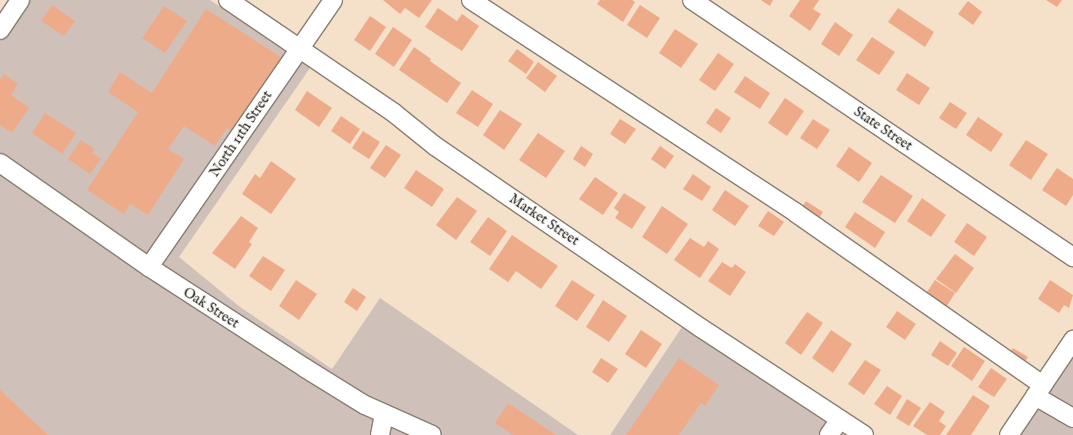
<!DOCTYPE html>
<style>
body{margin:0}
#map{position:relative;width:1073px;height:435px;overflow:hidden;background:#f5e1c9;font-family:"IM FELL English",serif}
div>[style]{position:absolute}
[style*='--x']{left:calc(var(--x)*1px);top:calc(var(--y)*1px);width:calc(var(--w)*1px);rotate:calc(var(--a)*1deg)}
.industrial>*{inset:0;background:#cfc1ba}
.building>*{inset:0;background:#eeab8a}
.roads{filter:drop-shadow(1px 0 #887e72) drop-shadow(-1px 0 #887e72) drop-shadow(0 1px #887e72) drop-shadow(0 -1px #887e72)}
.minor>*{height:18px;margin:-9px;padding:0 9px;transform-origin:9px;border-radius:9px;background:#fff}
span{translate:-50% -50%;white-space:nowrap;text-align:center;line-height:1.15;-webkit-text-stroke:3px #fdfcf7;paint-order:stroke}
.street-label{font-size:14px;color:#1c1c1c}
</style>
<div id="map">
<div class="industrial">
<div style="clip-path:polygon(9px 0,210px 0,310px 68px,179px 257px,240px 307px,332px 369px,380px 298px,578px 435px,0 435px,0 14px)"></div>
<div style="clip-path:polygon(684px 324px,844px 435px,610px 435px)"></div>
<div style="clip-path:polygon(1073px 340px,1073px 435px,1009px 435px)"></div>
</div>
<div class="building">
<div style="clip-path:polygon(383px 0,432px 0,419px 18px,405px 8px,400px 14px)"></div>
<div style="clip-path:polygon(600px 0,632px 0,635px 2px,623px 22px,597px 4px)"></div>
<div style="clip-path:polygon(761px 0,773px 0,770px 6px)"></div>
<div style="clip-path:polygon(800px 0,819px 0,813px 9px,821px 14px,810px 31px,789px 16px)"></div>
<div style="clip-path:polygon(1046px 0,1062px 0,1057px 7px)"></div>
<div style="clip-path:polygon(968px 1px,982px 12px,973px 25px,958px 14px)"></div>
<div style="clip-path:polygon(52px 5px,75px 21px,64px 36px,41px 21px)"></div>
<div style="clip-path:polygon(640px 5px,660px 18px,647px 38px,627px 25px)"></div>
<div style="clip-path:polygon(164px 6px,187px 21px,165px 53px,142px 38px)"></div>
<div style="clip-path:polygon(438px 8px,457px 21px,462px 14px,479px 26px,462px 51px,425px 27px)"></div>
<div style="clip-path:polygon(898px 8px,934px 32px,925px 47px,888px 22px)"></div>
<div style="clip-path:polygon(206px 9px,281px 57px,233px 132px,227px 128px,215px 146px,184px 126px,168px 149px,184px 159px,148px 215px,130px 204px,124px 214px,87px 190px,138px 112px,108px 92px,120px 72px,152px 93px)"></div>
<div style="clip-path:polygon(370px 16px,386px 27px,370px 51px,354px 40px)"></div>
<div style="clip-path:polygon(835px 22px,853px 35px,839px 56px,821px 44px)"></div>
<div style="clip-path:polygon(393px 27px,412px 40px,394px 67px,375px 54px)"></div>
<div style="clip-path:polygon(675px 29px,698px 44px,681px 68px,659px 53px)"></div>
<div style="clip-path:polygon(872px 37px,895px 52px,879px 75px,856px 60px)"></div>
<div style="clip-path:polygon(414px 47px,431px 59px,430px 61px,461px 83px,447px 103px,399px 70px)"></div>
<div style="clip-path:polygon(517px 49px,534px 62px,526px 74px,508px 61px)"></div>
<div style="clip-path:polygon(718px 53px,734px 64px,715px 91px,699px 80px)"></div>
<div style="clip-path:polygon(538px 62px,557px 76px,545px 92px,526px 78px)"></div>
<div style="clip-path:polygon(907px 73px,930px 88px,919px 105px,896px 90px)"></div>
<div style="clip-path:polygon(4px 74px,18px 84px,11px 95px,29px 108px,12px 133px,0 125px,0 80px)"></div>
<div style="clip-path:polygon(745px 76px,770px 93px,760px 109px,734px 92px)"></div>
<div style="clip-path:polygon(472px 90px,493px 104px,478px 127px,456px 113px)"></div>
<div style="clip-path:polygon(307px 91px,332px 108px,319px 127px,295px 110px)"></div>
<div style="clip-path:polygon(785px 98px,804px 111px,787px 136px,768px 123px)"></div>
<div style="clip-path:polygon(950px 102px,967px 113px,956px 129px,939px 118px)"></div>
<div style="clip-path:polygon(716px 108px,731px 118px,721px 133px,706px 123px)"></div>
<div style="clip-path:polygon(500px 110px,522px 124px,504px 150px,483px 135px)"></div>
<div style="clip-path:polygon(45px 113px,76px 133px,62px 154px,32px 133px)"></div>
<div style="clip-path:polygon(341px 116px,360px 129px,350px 144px,331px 131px)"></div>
<div style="clip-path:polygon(978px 117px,1003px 134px,991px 152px,966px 135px)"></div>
<div style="clip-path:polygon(620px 119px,636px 129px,625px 144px,610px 134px)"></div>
<div style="clip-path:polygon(813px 119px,830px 130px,817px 149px,800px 138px)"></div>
<div style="clip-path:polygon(363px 131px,380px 142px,369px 159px,352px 148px)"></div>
<div style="clip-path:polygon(538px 133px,565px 151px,546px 178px,519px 160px)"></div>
<div style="clip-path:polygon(81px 140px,95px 149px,92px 153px,101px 159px,90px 174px,68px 159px)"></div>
<div style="clip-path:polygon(1026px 140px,1048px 154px,1031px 180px,1009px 165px)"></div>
<div style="clip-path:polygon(386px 145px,401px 155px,385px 178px,370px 168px)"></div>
<div style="clip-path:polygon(581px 146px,593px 154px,585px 167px,573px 159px)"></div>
<div style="clip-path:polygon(660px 146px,674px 156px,665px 169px,651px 159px)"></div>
<div style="clip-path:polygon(849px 147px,872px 163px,859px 182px,836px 166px)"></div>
<div style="clip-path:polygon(271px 161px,296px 179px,271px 214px,242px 194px,255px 174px,260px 178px)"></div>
<div style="clip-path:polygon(1057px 168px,1073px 179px,1073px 195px,1066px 206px,1042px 190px)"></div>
<div style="clip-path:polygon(416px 170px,444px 189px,432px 207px,404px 188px)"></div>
<div style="clip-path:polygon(693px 174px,711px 187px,702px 201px,683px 189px)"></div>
<div style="clip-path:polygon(881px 175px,913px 196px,895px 223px,862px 202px)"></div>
<div style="clip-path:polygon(595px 177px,618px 193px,603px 215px,579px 199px)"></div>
<div style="clip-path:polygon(725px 190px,749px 206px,735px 226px,712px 210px)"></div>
<div style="clip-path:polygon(624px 193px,646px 207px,632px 229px,615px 218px,619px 212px,614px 208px)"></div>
<div style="clip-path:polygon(457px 197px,477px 211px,456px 240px,436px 225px)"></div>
<div style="clip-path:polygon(922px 198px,946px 215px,931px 237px,907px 221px)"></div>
<div style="clip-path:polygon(806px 201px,823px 212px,814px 226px,797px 215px)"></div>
<div style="clip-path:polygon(662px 206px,688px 224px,667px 254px,642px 237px)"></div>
<div style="clip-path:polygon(768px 211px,784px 222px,774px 236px,758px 226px)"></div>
<div style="clip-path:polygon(855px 212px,885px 232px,875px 248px,845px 227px)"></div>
<div style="clip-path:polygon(241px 216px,258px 228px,249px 242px,252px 244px,235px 269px,212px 253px)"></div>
<div style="clip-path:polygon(488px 217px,507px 231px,490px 256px,470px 242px)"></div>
<div style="clip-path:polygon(967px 223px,987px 237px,974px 256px,954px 242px)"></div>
<div style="clip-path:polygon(512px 235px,558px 266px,541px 289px,516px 271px,508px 282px,489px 269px)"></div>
<div style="clip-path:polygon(690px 238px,704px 247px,708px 241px,719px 249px,700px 278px,674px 260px)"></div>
<div style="clip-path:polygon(955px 254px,974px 268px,956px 293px,936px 279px)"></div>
<div style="clip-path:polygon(263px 256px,285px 270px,271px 291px,249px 276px)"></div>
<div style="clip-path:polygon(722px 262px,732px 268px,735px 264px,746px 272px,730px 296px,708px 281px)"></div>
<div style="clip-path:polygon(296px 280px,317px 294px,299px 320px,279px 306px)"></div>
<div style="clip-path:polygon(572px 280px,595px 295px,577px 321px,555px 306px)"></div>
<div style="clip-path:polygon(935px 280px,955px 293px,945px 309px,925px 295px)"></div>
<div style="clip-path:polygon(1050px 280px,1073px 295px,1069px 308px,1064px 305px,1059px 313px,1038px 299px)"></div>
<div style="clip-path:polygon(353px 288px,366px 297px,357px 311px,344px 302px)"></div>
<div style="clip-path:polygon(603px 300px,627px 316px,609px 342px,586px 327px)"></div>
<div style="clip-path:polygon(897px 311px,916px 324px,905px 340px,886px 327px)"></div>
<div style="clip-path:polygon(807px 312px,823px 323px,801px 355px,785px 343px)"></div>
<div style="clip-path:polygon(641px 330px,662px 344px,646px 368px,625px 354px)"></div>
<div style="clip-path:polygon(831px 330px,852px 344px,833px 373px,812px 358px)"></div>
<div style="clip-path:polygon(940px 341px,957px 353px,948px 366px,931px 355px)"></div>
<div style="clip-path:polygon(964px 347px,985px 361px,972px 381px,951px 366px)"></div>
<div style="clip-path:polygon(1013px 348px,1028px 357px,1022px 366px,1007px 356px)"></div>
<div style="clip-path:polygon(601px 358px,618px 369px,608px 383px,592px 372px)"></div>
<div style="clip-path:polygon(679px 358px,719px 385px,705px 406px,701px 403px,679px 435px,626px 435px)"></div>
<div style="clip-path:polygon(865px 360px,881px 370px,864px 395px,848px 384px)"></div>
<div style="clip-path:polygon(991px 368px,1007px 379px,994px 397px,978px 387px)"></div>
<div style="clip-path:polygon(887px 386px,902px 396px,890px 415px,874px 404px)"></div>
<div style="clip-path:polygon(0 390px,48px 435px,0 435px)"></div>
<div style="clip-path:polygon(973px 395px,990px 406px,971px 435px,946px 435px)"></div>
<div style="clip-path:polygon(907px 399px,921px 408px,909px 426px,896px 418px)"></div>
<div style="clip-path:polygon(930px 402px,945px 412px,939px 421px,946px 426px,940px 435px,927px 435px,913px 426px)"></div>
<div style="clip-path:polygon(508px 403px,556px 435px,513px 435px,495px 423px)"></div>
</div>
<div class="roads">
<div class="minor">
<div style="--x:228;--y:0;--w:201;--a:34.2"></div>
<div style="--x:394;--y:113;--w:53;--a:38.8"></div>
<div style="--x:435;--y:146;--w:322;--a:34.4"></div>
<div style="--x:701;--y:328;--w:195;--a:33.3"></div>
<div style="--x:471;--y:0;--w:389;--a:33.2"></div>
<div style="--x:796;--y:213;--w:301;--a:34.9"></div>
<div style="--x:692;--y:0;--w:460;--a:34"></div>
<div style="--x:0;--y:30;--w:36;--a:-56"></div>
<div style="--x:0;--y:163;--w:182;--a:34.9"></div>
<div style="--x:149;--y:267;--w:186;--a:32.9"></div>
<div style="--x:305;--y:368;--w:70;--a:31.7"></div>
<div style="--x:365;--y:405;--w:73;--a:24.1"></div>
<div style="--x:149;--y:267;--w:324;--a:-55.4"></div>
<div style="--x:1035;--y:396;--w:44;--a:30.1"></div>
<div style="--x:380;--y:435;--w:21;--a:-79"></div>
<div style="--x:829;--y:435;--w:19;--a:-55"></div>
<div style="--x:1009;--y:435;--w:115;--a:-56"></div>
</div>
</div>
<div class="street-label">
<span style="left:883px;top:129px;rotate:34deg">State Street</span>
<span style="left:241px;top:134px;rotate:-56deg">North 11th Street</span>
<span style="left:544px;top:220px;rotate:34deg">Market Street</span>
<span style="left:211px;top:308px;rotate:33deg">Oak Street</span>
</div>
</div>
